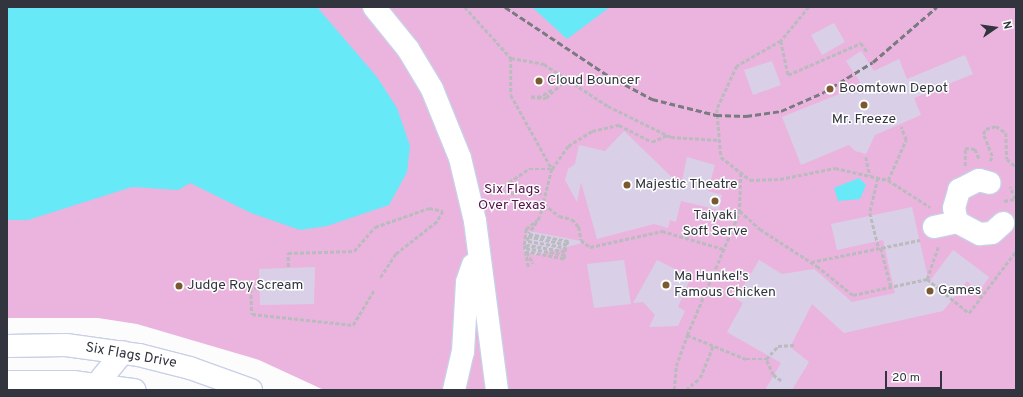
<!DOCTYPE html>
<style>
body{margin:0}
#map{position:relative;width:1023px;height:397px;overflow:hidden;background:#fcfcfc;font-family:Overpass,sans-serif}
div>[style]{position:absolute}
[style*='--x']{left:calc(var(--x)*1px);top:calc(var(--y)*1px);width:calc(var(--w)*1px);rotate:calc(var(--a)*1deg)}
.green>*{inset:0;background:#eab4de}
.water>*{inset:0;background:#67e9f8}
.building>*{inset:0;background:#d9d0e8}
.path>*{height:2.5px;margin-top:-1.25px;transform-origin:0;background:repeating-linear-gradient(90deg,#babbbe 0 4px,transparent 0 6px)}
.roads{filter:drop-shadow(1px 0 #c8d0e7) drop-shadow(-1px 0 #c8d0e7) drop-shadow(0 1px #c8d0e7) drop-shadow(0 -1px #c8d0e7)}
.minor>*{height:22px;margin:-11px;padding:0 11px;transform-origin:11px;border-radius:11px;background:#fff}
.rail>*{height:3px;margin-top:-1.5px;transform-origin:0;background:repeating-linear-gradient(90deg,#797b81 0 6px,transparent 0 9px)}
.dots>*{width:11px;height:11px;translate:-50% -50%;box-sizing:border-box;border:2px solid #fff;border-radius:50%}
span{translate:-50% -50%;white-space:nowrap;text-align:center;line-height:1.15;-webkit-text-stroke:3px #fff;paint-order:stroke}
.poi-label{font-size:14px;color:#32353e}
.left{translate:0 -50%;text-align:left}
.park-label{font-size:14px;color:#521149}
.street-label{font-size:14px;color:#32353e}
.frame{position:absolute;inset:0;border:8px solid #32353e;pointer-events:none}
.north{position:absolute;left:975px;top:8px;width:40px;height:40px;-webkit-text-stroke:3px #fff;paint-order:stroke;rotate:77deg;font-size:11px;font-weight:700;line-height:16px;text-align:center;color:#32353e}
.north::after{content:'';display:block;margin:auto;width:14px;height:18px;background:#32353e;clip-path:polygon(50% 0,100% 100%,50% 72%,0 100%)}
.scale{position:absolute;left:885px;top:371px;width:57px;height:18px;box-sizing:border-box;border:2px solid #32353e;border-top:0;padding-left:5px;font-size:12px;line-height:14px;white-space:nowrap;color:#32353e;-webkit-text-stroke:3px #fff;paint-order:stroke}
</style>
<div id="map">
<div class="green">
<div style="clip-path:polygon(7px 7px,1016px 7px,1016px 390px,324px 390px,259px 360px,137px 324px,98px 318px,7px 318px)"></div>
</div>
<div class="water">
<div style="clip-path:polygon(7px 7px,317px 7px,377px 77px,397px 108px,410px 146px,407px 172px,389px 205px,327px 226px,300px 230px,251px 213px,190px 183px,178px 190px,132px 187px,28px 220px,7px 220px)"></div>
<div style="clip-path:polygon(532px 7px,610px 7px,567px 39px)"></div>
<div style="clip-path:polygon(859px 178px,866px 185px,860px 199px,838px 201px,834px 188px)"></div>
</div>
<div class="building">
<div style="clip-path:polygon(834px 23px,845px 42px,822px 55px,811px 35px)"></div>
<div style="clip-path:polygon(861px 51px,874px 71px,899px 59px,907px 79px,965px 55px,973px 74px,914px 98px,921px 115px,875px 135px,866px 154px,855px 151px,849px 145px,801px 165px,782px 117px,862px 85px,846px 61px)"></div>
<div style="clip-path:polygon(772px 61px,781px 85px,753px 95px,744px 70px)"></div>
<div style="clip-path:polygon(624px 131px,681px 186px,687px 157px,715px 165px,708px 191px,722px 195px,719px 210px,681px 201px,676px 222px,670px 220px,668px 228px,654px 224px,597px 239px,581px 182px,577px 202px,565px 180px,568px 169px,575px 164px,579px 145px,605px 151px)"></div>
<div style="clip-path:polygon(912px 207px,929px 282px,953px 250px,989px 277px,979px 292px,967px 281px,943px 311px,844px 333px,812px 304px,790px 347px,809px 362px,792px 390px,765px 390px,781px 363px,727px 332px,743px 303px,736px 299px,759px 260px,782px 274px,814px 269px,852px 302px,895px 293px,883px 240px,837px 250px,831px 224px)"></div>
<div style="clip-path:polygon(528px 231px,550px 235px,586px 242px,536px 255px,524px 253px)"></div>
<div style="clip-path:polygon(624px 260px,631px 304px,594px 308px,587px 264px)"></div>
<div style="clip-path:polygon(657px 260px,691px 277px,678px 307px,685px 311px,678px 326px,649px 327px,655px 315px,643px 302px,633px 303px)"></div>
<div style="clip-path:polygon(315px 267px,314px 304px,260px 305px,259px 269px)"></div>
</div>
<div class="path">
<div style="--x:465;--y:7;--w:69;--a:48"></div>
<div style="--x:511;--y:58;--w:34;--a:10"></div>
<div style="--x:544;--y:64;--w:77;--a:33.3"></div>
<div style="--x:608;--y:106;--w:70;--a:26.2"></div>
<div style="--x:671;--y:137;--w:49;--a:3.5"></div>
<div style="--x:809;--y:7;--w:44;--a:129.5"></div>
<div style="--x:781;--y:41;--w:51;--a:150.4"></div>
<div style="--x:737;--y:66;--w:47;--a:114.9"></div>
<div style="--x:717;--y:109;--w:48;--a:85.2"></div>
<div style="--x:721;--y:157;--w:37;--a:38"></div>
<div style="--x:750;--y:180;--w:30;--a:-2"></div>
<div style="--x:780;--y:179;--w:56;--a:-11.3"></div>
<div style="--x:835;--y:168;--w:54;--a:12.8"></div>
<div style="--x:888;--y:180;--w:50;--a:32.7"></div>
<div style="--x:781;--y:41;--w:35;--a:78"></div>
<div style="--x:788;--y:75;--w:80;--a:-23.7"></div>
<div style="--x:861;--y:43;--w:12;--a:55"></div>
<div style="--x:511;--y:58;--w:37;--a:90"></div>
<div style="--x:511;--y:95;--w:85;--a:61"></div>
<div style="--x:552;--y:169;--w:49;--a:104"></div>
<div style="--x:540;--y:217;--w:20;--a:123"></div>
<div style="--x:529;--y:234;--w:40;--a:10"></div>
<div style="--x:568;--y:241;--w:4;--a:104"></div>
<div style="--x:567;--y:245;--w:40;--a:-168"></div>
<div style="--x:528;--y:237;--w:4;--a:90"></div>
<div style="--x:528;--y:241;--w:39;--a:10"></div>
<div style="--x:566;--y:248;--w:4;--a:104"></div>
<div style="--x:565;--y:252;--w:39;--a:-170"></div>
<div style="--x:527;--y:245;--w:3;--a:108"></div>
<div style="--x:526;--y:248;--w:40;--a:10"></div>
<div style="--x:565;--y:255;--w:4;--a:104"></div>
<div style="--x:564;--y:259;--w:38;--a:-169"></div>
<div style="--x:527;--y:252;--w:13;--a:61"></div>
<div style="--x:552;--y:90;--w:13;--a:148"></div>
<div style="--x:541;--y:97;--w:10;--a:180"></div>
<div style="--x:531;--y:97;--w:15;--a:4"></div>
<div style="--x:546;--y:98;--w:23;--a:-43"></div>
<div style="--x:866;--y:157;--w:19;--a:78"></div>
<div style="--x:990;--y:161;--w:5;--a:-68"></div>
<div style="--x:992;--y:156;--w:24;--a:-112"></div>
<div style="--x:983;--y:134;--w:6;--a:-59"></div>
<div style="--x:986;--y:129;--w:10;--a:-17"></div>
<div style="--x:996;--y:126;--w:12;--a:35"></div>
<div style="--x:1006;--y:133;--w:26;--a:88"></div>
<div style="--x:1007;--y:159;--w:12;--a:42"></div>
<div style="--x:965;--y:166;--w:18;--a:-90"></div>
<div style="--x:965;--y:148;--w:10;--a:6"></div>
<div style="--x:975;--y:149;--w:12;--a:66"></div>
<div style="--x:741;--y:173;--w:38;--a:92"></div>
<div style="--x:740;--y:211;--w:27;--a:42"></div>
<div style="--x:760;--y:229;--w:68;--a:33"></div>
<div style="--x:817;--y:266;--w:46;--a:38.9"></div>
<div style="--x:853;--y:295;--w:76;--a:-12.2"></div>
<div style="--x:927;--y:279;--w:34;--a:-71"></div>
<div style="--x:878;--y:178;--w:36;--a:103"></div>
<div style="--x:870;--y:213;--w:36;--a:76"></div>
<div style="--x:888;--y:180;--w:44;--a:-65.8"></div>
<div style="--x:906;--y:140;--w:14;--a:-111"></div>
<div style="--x:499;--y:189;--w:36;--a:-34"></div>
<div style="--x:529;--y:169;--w:23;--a:0"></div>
<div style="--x:552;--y:169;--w:28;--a:-55"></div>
<div style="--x:568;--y:146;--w:28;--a:-32"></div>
<div style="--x:592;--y:131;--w:28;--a:-13"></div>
<div style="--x:619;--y:125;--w:37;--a:27"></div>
<div style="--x:652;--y:142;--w:17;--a:-25"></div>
<div style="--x:499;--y:189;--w:16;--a:18"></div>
<div style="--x:514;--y:194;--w:32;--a:0"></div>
<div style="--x:1004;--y:201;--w:11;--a:-10"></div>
<div style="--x:1015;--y:199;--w:13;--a:-113"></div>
<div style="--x:544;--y:204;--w:19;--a:39"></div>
<div style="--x:559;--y:216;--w:13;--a:13"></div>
<div style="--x:572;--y:219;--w:11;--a:49"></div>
<div style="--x:579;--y:227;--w:13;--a:81"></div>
<div style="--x:581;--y:240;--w:11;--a:38"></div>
<div style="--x:590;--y:247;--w:74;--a:-12.5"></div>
<div style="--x:662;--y:231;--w:64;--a:16.4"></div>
<div style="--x:881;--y:248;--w:40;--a:75.6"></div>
<div style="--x:811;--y:262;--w:111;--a:-11.4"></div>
<div style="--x:288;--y:267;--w:14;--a:-90"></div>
<div style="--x:288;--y:253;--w:66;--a:-1.7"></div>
<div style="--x:354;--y:251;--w:32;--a:-49"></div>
<div style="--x:375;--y:227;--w:57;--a:-19.4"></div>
<div style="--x:429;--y:208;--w:14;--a:12"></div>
<div style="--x:443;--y:211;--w:13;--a:119"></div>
<div style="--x:437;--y:222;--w:52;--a:142"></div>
<div style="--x:396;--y:254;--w:30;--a:123"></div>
<div style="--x:528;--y:267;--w:22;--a:-100"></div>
<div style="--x:524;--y:245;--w:16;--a:-83"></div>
<div style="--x:526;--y:229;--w:14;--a:-39"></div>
<div style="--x:927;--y:279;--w:54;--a:39"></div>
<div style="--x:969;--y:313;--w:78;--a:-52.8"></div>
<div style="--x:258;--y:288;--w:7;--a:172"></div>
<div style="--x:251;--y:289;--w:25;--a:88"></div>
<div style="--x:252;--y:314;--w:102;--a:6.2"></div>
<div style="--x:353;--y:325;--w:41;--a:-59"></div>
<div style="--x:687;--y:335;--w:64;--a:22.1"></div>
<div style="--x:746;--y:359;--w:20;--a:0"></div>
<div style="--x:781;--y:381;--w:10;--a:-143"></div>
<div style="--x:773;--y:375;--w:17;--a:-114"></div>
<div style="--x:766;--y:359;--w:18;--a:-47"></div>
<div style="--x:778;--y:346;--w:16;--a:-4"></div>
<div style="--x:674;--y:390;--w:24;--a:-85"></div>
<div style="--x:676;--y:366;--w:33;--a:-70"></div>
<div style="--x:687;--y:335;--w:135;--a:-66.9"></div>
<div style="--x:686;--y:390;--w:18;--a:-41"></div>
<div style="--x:700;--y:378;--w:35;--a:-68"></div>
</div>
<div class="roads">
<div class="minor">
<div style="--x:374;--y:7;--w:54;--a:51"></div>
<div style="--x:408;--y:49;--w:47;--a:59"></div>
<div style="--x:432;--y:89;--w:74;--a:67.9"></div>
<div style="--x:460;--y:158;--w:65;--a:76.6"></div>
<div style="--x:475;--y:221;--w:170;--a:82.6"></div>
<div style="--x:957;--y:222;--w:14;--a:-102"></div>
<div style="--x:954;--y:208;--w:19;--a:-74"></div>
<div style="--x:959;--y:190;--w:22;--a:-27"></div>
<div style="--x:979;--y:180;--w:11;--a:15"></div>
<div style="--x:934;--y:227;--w:24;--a:-12"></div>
<div style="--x:957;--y:222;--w:26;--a:28"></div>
<div style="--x:980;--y:234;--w:12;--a:-5"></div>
<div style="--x:992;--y:233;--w:15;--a:-42"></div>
<div style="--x:7;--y:346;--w:59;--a:-1"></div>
<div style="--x:66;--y:345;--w:74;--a:7.8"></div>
<div style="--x:139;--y:355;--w:53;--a:14.3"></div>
<div style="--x:190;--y:368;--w:65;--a:19.8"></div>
<div style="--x:7;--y:382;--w:66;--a:0"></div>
<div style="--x:73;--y:382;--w:62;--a:7.5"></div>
<div style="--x:97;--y:384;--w:41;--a:-50.9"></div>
<div style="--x:454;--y:390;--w:39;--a:-77"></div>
<div style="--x:463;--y:352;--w:70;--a:-86.7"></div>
<div style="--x:467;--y:282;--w:18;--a:-71"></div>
</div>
</div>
<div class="rail">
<div style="--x:505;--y:7;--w:125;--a:33.6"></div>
<div style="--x:609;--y:76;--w:49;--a:28.1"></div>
<div style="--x:652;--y:99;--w:66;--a:14"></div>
<div style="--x:716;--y:115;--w:30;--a:2"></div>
<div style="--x:746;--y:116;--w:35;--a:-8"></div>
<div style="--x:781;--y:111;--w:47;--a:-23.8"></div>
<div style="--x:824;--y:92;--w:57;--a:-31.5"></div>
<div style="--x:873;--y:62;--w:84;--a:-40.7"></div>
</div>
<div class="dots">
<div style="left:539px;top:81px;background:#7a5930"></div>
<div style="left:830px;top:89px;background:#7a5930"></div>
<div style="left:864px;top:105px;background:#7a5930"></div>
<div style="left:627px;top:185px;background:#7a5930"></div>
<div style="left:715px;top:201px;background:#7a5930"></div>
<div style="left:666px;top:285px;background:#7a5930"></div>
<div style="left:179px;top:286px;background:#7a5930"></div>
<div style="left:930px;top:291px;background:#7a5930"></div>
</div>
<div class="poi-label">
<span class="left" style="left:547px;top:81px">Cloud Bouncer</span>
<span class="left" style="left:839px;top:89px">Boomtown Depot</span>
<span style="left:864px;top:120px">Mr. Freeze</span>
<span class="left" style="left:635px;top:185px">Majestic Theatre</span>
<span style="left:715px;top:224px">Taiyaki<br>Soft Serve</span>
<span class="left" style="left:674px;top:285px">Ma Hunkel's<br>Famous Chicken</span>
<span class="left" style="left:187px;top:286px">Judge Roy Scream</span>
<span class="left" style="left:938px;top:291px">Games</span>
</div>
<div class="park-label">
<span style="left:512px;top:198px">Six Flags<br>Over Texas</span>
</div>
<div class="street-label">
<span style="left:131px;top:356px;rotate:10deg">Six Flags Drive</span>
</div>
<div class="frame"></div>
<div class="north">N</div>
<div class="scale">20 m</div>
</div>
